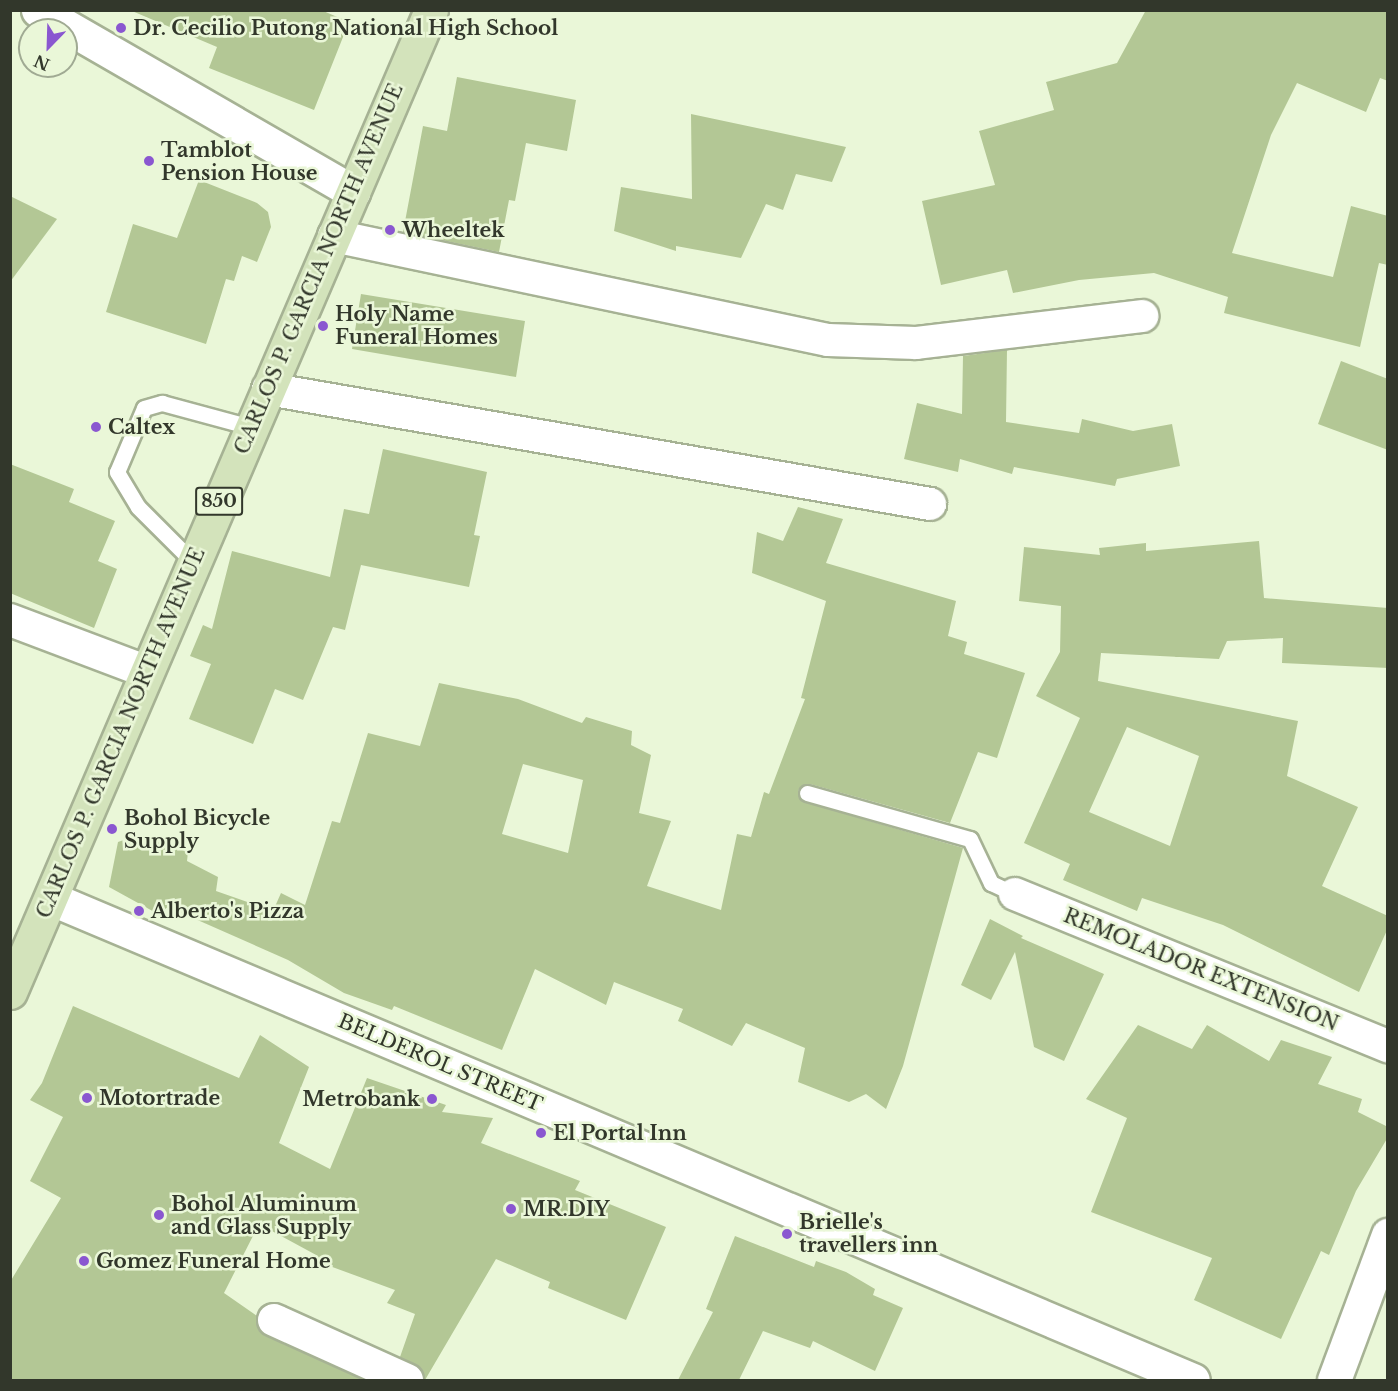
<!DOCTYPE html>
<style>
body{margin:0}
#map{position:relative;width:1398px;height:1391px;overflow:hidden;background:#eaf7d8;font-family:"Libre Baskerville",serif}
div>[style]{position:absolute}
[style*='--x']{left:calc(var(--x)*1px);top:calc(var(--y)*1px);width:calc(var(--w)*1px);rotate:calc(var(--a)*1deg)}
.building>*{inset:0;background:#b3c795}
.roads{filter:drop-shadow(2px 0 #a6b294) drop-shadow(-2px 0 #a6b294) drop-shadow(0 2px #a6b294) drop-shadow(0 -2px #a6b294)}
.service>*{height:15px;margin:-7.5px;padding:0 7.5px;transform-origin:7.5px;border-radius:7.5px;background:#fff}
.minor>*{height:32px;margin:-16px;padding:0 16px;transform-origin:16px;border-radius:16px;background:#fff}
.tertiary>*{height:33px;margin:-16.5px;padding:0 16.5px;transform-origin:16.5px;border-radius:16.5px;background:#fff}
.secondary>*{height:33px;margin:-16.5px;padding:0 16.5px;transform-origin:16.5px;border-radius:16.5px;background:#fff}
.primary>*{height:33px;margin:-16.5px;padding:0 16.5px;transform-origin:16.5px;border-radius:16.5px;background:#d3e3bb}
.dots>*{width:16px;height:16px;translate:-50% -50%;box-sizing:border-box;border:3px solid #eaf7d8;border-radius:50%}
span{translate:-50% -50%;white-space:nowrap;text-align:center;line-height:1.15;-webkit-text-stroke:5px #eaf7d8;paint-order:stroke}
.shield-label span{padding:2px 4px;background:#eaf7d8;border:2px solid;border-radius:4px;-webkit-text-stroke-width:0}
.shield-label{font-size:18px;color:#32372b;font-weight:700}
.poi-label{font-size:20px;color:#32372b;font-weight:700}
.left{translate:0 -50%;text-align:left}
.right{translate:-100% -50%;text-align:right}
.street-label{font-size:20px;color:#32372b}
.frame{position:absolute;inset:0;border:12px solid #32372b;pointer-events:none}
.north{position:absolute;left:18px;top:18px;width:60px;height:60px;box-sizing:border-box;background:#eaf7d8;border:2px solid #a0aa93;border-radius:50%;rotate:203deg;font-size:16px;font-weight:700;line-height:24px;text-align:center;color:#32372b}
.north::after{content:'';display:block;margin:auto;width:21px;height:27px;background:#8a57d0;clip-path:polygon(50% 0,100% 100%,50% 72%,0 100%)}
</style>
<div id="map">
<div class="building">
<div style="clip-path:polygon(321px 10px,349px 22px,314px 110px,209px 68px,217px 47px,132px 11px)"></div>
<div style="clip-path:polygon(1146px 10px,1388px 10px,1388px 81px,1380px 78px,1366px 112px,1297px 83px,1271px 135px,1232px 253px,1333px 277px,1351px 206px,1388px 216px,1388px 265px,1379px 263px,1360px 347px,1224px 313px,1228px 297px,1154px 273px,1079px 280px,1013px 293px,1007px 270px,941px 285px,922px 201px,995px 185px,979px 131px,1054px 110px,1046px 82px,1117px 63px)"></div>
<div style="clip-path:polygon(457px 77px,576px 100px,567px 151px,526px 143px,515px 201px,509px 200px,499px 252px,403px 232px,423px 126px,447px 131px)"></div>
<div style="clip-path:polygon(691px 114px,846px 147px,832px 182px,796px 174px,783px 210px,766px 204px,741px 258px,676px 246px,676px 251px,614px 231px,621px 187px,692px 199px)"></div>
<div style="clip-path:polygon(199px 180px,257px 203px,268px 212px,271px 227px,257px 262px,242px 256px,234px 281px,226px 279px,206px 344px,106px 312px,133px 224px,177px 238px)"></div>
<div style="clip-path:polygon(10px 196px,57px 219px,10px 282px)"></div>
<div style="clip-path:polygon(361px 294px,525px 321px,516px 377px,352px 349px)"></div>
<div style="clip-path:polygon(1007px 350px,1006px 422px,1079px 433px,1082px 419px,1133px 431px,1172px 424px,1180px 466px,1117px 479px,1115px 486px,1014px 467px,1012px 474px,960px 459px,958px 472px,904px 459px,917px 403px,962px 414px,963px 356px)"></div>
<div style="clip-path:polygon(1341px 361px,1388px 379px,1388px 450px,1318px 424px)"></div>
<div style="clip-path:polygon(383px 449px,487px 472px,474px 535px,480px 536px,469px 587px,361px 565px,345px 630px,333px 627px,303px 700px,275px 689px,253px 744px,189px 719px,211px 664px,190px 656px,203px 625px,212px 629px,232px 551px,330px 577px,344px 509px,369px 514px)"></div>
<div style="clip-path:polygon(10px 464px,74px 489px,69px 502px,115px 521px,98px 561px,117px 569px,94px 628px,10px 593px)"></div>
<div style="clip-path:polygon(evenodd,798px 507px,843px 519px,826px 563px,956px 601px,948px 636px,967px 642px,964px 654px,1025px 673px,997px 758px,978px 752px,950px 823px,810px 784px,798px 790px,804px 802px,963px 848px,903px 1066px,886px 1109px,866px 1094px,849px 1102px,798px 1082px,805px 1048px,746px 1023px,732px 1046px,678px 1021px,683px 1009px,614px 982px,606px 1005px,535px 969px,502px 1050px,394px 1006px,392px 1010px,344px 993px,288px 960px,168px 907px,158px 914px,109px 887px,118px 842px,138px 835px,188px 852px,187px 861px,218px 877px,216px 891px,273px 911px,281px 893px,305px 905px,332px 821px,340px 823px,368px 733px,420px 746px,439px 683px,518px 699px,582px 723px,586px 717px,632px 731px,631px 745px,651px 755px,639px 813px,671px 821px,647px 886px,721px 910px,737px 834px,751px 837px,764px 792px,769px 794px,805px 699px,801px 698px,826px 601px,752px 573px,757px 532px,783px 541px,798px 507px,523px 764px,583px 780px,568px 853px,502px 834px,523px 764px)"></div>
<div style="clip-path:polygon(evenodd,1259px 541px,1264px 598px,1388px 608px,1388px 668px,1282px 663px,1283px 638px,1227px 641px,1219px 659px,1101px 653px,1098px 681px,1298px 721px,1287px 776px,1358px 807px,1322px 886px,1388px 916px,1388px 928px,1359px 992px,1223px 925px,1142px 898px,1137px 911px,1063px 880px,1070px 864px,1024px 843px,1080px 718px,1036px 696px,1060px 652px,1061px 606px,1019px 601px,1024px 547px,1100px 555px,1099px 548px,1146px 543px,1146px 551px,1259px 541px,1127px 727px,1199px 756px,1170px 846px,1089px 812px,1127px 727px)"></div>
<div style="clip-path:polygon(990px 919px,1023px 936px,1021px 938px,1104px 974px,1064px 1061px,1034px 1047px,1015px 952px,991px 1000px,961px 985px)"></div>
<div style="clip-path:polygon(73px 1006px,239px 1078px,260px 1035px,309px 1067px,279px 1143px,330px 1169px,367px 1078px,446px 1105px,442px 1112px,493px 1118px,481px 1143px,580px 1181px,575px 1190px,666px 1227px,626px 1320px,548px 1288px,550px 1282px,496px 1259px,425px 1380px,421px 1369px,400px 1357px,415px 1314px,387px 1303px,395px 1290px,316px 1261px,318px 1256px,259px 1224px,224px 1293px,257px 1316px,259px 1330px,267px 1336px,364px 1380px,10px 1380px,10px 1282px,61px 1198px,30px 1181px,63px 1117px,30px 1100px,42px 1083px)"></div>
<div style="clip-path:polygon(1138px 1025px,1192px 1049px,1207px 1025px,1269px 1061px,1281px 1040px,1332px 1057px,1318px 1084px,1362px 1099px,1358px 1112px,1388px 1127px,1388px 1137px,1356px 1191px,1329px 1255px,1321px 1251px,1281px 1339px,1194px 1300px,1212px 1258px,1091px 1212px,1127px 1118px,1086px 1099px)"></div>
<div style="clip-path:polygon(735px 1236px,814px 1267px,816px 1261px,846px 1272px,875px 1289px,873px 1295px,903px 1308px,875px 1371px,813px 1341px,810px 1348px,763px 1331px,739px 1380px,678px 1380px,713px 1312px,706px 1309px)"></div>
</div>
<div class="roads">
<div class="service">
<div style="--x:193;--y:562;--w:78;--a:-135"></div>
<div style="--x:138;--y:507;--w:41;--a:-121"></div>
<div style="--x:117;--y:472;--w:69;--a:-67.1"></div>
<div style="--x:144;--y:408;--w:19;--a:-16"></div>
<div style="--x:162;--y:403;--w:92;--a:15.1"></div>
<div style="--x:807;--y:793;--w:169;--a:15.8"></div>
<div style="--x:970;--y:839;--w:49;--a:64.5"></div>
<div style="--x:991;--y:883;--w:26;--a:25"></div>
</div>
<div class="minor">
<div style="--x:334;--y:236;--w:505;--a:11.89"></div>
<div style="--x:828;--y:340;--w:88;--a:2"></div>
<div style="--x:916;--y:343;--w:228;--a:-6.8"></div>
<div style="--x:268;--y:389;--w:672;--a:9.85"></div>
<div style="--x:10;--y:620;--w:144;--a:20.7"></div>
<div style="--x:1015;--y:894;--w:403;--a:22.2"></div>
<div style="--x:274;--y:1320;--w:146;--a:24.3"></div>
</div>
<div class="tertiary">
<div style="--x:52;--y:899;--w:1238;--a:22.86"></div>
<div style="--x:1334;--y:1380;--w:155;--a:-69.6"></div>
</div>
<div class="secondary">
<div style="--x:38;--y:10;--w:364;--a:30"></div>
</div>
<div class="primary">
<div style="--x:10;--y:992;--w:1068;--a:-66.79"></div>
</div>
</div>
<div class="dots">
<div style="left:121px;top:28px;background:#8a57d0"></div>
<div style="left:149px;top:161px;background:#8a57d0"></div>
<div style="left:390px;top:230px;background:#8a57d0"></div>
<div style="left:323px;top:326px;background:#8a57d0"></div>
<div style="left:96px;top:427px;background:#8a57d0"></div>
<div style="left:112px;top:829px;background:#8a57d0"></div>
<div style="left:139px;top:911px;background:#8a57d0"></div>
<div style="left:87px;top:1098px;background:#8a57d0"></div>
<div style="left:432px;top:1099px;background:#8a57d0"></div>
<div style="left:541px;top:1133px;background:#8a57d0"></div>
<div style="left:511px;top:1209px;background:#8a57d0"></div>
<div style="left:159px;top:1215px;background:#8a57d0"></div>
<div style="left:787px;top:1234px;background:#8a57d0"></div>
<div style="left:84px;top:1261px;background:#8a57d0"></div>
</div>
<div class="shield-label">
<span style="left:219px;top:501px">850</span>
</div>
<div class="poi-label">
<span class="left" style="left:133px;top:28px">Dr. Cecilio Putong National High School</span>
<span class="left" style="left:161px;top:162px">Tamblot<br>Pension House</span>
<span class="left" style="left:402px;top:230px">Wheeltek</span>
<span class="left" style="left:335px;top:326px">Holy Name<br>Funeral Homes</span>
<span class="left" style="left:108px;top:427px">Caltex</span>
<span class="left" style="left:124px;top:830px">Bohol Bicycle<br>Supply</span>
<span class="left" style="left:151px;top:911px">Alberto's Pizza</span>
<span class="left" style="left:99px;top:1098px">Motortrade</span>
<span class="right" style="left:420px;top:1099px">Metrobank</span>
<span class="left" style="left:553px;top:1133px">El Portal Inn</span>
<span class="left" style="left:171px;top:1216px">Bohol Aluminum<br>and Glass Supply</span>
<span class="left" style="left:523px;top:1209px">MR.DIY</span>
<span class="left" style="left:799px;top:1234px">Brielle's<br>travellers inn</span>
<span class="left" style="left:96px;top:1261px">Gomez Funeral Home</span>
</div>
<div class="street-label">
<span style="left:319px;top:269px;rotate:-67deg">CARLOS P. GARCIA NORTH AVENUE</span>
<span style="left:121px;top:733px;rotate:-67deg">CARLOS P. GARCIA NORTH AVENUE</span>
<span style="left:1201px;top:970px;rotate:22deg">REMOLADOR EXTENSION</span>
<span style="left:440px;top:1063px;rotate:23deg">BELDEROL STREET</span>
</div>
<div class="frame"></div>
<div class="north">N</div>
</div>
